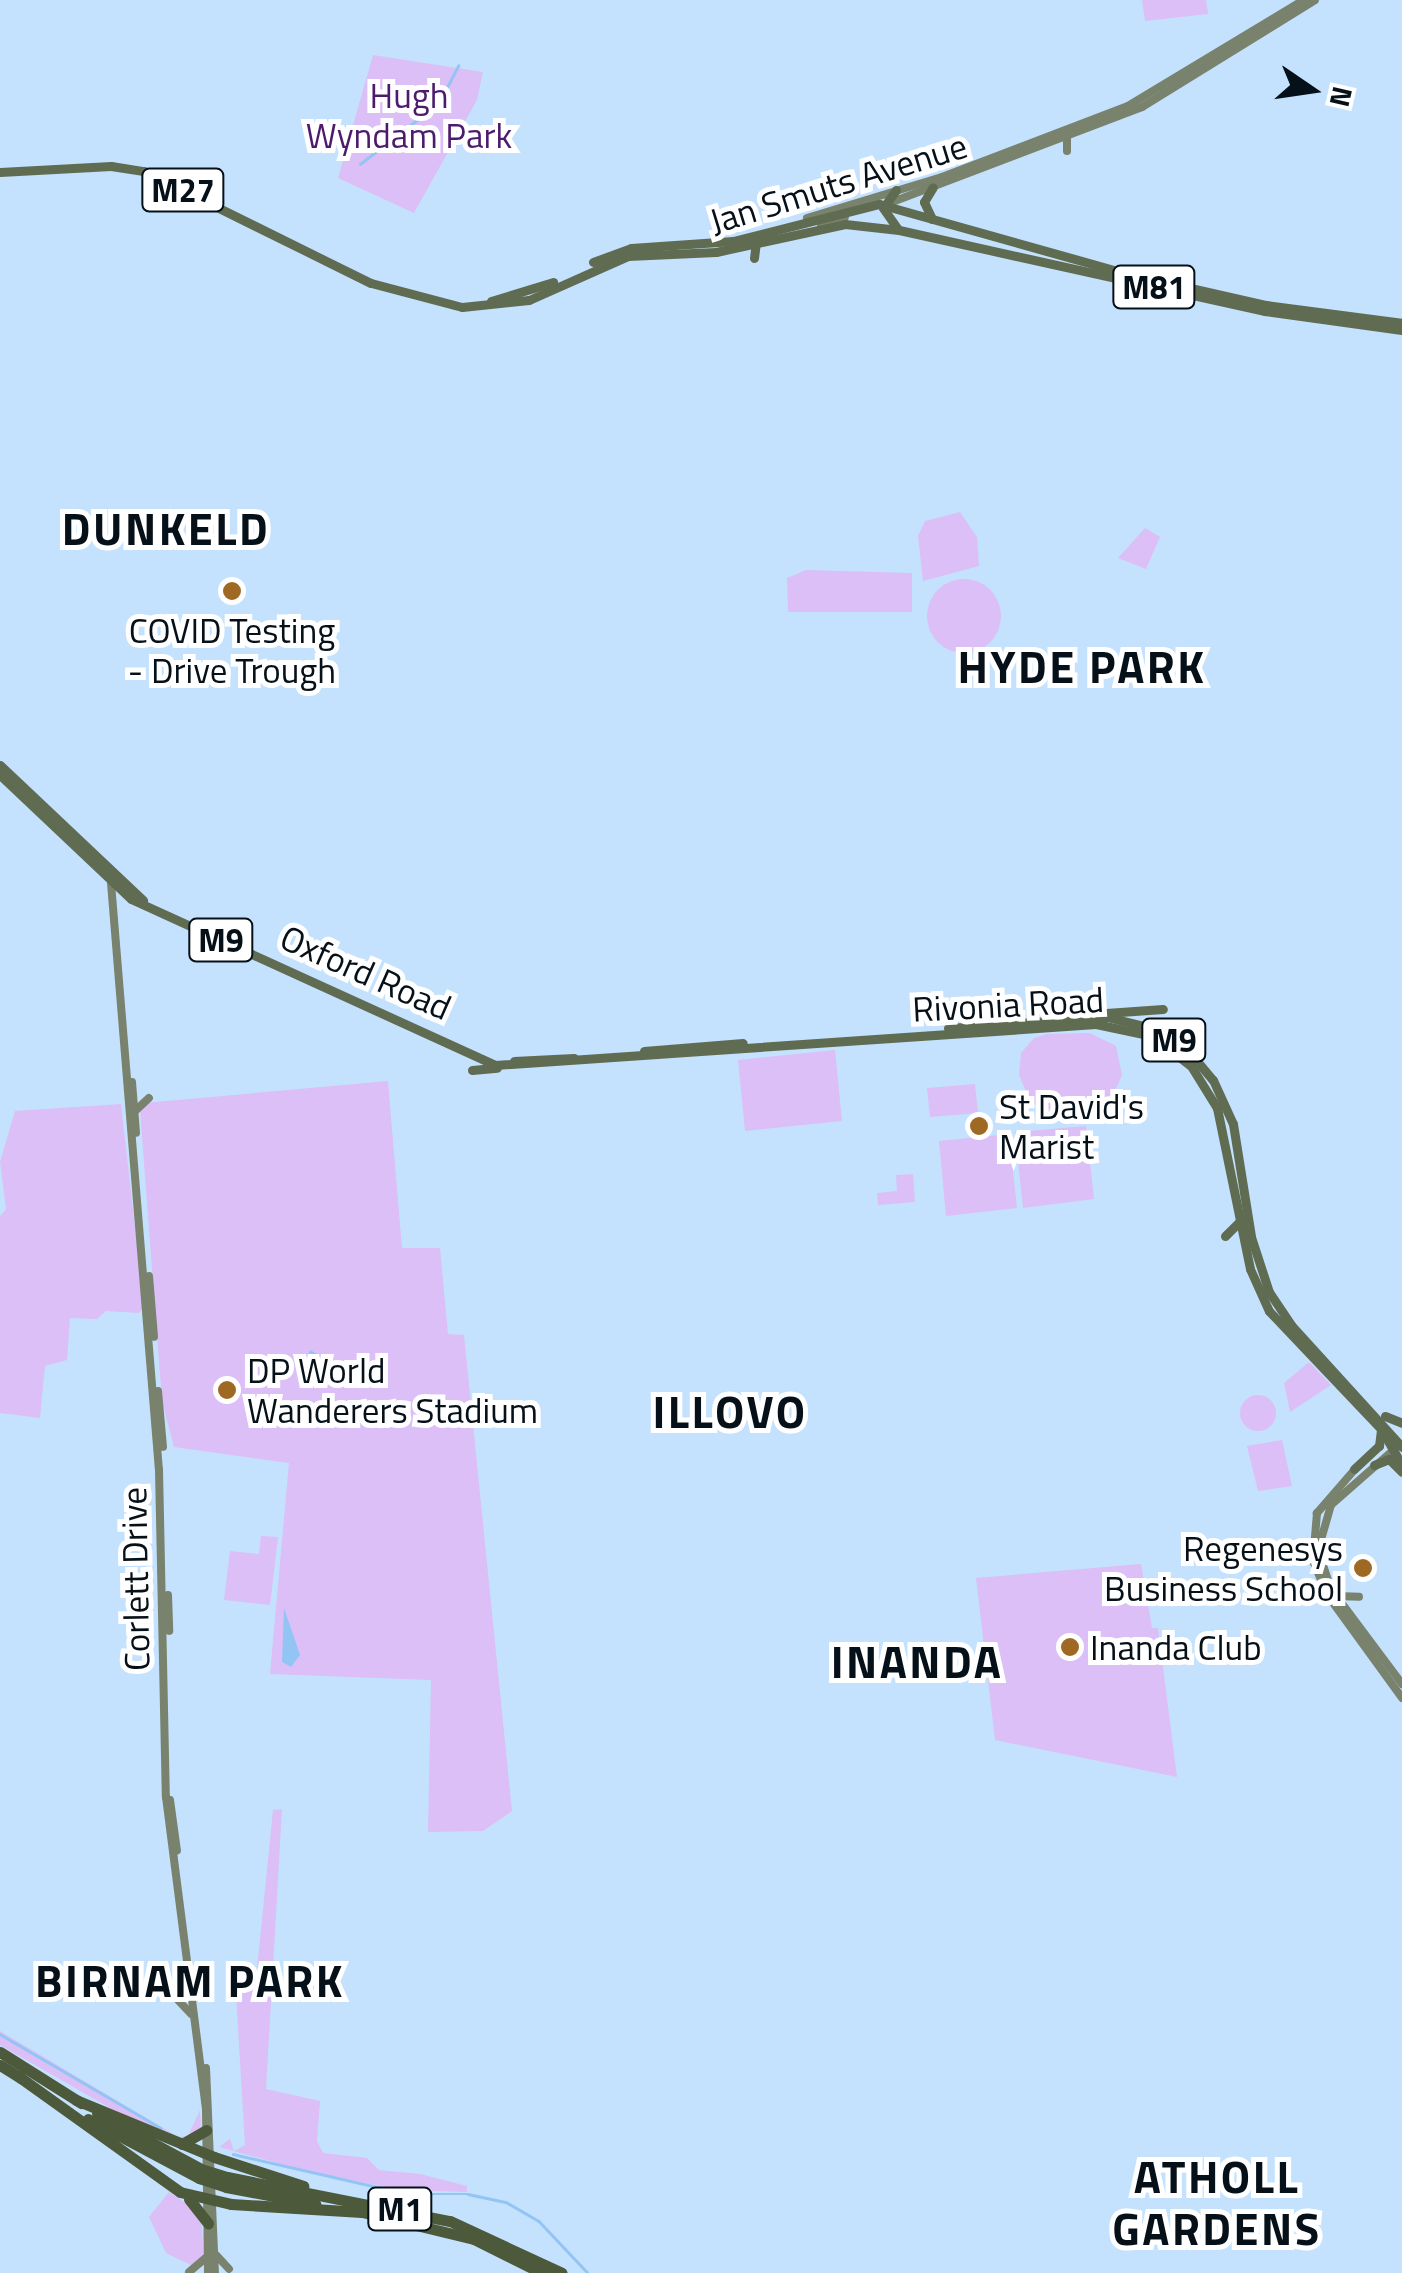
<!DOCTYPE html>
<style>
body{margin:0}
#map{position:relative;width:1402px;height:2273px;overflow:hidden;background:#c4e2fe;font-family:"Titillium Web",sans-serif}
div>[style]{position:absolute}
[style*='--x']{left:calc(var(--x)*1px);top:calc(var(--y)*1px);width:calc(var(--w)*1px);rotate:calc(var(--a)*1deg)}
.green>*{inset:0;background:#dbbff6}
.round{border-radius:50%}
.water>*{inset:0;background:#93c5f4}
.stream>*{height:2.5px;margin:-1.25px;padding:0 1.25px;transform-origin:1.25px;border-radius:1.25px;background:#93c5f4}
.secondary>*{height:8px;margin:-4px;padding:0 4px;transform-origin:4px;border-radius:4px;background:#78826c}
.primary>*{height:9px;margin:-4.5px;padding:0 4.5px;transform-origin:4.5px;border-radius:4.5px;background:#606c52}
.motorway>*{height:11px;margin:-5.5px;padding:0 5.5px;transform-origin:5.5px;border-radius:5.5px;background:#4c5a3b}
.motorway-bridge>*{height:11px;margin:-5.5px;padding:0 5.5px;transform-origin:5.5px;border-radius:5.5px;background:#4c5a3b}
.dots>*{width:28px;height:28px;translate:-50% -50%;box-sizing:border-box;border:5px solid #fff;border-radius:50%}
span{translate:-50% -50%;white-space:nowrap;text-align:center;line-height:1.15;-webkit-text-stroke:10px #fff;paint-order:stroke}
.shield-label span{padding:2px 8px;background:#fff;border:2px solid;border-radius:8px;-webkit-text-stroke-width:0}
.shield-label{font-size:32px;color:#061019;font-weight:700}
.park-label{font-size:35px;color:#4d1b6e}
.street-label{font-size:35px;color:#061019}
.poi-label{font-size:35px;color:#061019}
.left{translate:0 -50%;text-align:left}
.right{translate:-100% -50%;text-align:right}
.district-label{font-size:45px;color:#061019;font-weight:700;letter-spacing:2.5px}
.north{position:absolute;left:1262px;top:40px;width:100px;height:100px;-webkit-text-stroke:8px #fff;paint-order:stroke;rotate:103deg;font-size:28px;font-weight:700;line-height:40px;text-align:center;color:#061019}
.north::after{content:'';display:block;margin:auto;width:35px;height:45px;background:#061019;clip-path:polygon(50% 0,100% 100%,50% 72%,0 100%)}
</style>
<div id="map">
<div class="green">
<div style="clip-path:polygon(1142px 0,1206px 0,1208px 14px,1145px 21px)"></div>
<div style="clip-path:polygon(373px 55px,483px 72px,477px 100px,414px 213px,338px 178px)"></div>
<div style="clip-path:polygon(960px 512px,977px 537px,979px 566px,923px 581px,918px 536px,925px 521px)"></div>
<div style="clip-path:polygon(1145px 528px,1160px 537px,1146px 569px,1118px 558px)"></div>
<div style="clip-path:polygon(806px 570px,912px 573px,912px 612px,788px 612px,787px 578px)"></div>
<div class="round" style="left:927px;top:579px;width:74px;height:74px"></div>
<div style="clip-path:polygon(1047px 1034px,1090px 1033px,1116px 1046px,1122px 1075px,1109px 1105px,1069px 1115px,1031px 1103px,1019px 1075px,1021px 1053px,1034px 1038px)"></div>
<div style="clip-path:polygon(835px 1050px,842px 1121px,745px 1131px,738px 1060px)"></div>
<div style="clip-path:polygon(388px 1081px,402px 1248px,440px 1248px,448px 1334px,464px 1335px,512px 1811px,483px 1831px,428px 1832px,431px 1680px,270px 1674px,289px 1463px,174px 1447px,162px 1401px,140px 1110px,144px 1103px)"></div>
<div style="clip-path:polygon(975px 1084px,978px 1113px,930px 1117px,927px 1088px)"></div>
<div style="clip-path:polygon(121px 1104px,144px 1307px,139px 1313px,106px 1311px,97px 1319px,70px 1318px,67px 1360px,45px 1366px,40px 1418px,0 1413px,0 1216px,6px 1209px,0 1162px,15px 1111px)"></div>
<div style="clip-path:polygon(1086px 1126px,1094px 1199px,1023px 1208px,1015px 1132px)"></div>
<div style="clip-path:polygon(1009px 1134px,1017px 1208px,946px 1216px,939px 1141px)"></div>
<div style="clip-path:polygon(913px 1174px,915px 1202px,878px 1205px,877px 1193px,897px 1191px,896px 1175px)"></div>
<div style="clip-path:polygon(1309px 1362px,1331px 1385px,1290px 1412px,1284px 1383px)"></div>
<div class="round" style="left:1240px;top:1395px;width:36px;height:36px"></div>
<div style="clip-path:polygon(1282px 1440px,1292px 1486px,1258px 1491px,1247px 1446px)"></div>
<div style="clip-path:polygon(261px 1536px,278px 1537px,270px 1605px,224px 1600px,230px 1551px,259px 1554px)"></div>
<div style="clip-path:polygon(1141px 1564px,1152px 1628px,1158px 1628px,1177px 1777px,995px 1740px,976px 1578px)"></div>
<div style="clip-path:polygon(282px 1809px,266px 2089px,320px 2101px,317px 2141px,323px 2153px,367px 2158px,379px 2170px,420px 2174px,467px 2186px,467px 2192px,402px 2190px,310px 2172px,219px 2147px,230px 2139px,234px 2151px,245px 2145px,236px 1994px,257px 1969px,273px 1810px)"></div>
<div style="clip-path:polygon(0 2031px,178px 2137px,188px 2136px,200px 2110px,201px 2130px,189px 2141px,119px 2113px,0 2045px)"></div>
<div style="clip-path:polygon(169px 2192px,201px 2213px,204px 2260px,195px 2267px,166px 2253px,149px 2217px)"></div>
</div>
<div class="water">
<div style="clip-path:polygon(310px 1350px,325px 1358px,313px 1386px,304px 1365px)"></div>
<div style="clip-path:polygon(284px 1608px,300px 1655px,291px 1667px,282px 1662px)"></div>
</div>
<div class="stream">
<div style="--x:360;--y:164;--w:100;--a:-37.7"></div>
<div style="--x:439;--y:103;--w:42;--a:-62.8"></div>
<div style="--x:0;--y:2034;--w:186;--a:30.3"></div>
<div style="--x:233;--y:2154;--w:180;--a:12.9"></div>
<div style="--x:408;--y:2194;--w:60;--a:0"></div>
<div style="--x:468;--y:2194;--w:39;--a:12"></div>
<div style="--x:506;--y:2202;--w:38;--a:30"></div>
<div style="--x:539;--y:2221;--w:71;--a:46.7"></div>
</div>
<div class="secondary">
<div style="--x:1067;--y:137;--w:14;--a:90"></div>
<div style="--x:887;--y:204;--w:273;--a:-20.8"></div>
<div style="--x:1142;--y:107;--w:203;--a:-31.7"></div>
<div style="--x:807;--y:218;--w:141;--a:-16.9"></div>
<div style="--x:942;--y:177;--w:199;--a:-20.9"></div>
<div style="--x:1128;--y:106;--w:205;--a:-31.1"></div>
<div style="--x:821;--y:225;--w:25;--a:-18"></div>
<div style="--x:111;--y:883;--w:589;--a:85.33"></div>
<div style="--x:159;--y:1470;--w:327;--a:88.8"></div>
<div style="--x:166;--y:1797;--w:315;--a:82.7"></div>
<div style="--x:206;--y:2109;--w:164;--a:89.3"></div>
<div style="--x:132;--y:1082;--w:51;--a:85.5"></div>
<div style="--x:135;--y:1111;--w:19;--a:-43"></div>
<div style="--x:149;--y:1276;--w:61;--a:85.3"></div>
<div style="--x:158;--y:1391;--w:56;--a:84.9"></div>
<div style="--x:1397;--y:1447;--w:88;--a:138.7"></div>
<div style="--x:1331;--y:1505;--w:47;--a:106.1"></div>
<div style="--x:1318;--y:1550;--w:41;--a:71.6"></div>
<div style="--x:1331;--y:1589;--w:119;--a:53.2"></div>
<div style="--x:1356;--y:1468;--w:60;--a:130.9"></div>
<div style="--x:1317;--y:1513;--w:48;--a:94.8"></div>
<div style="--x:1313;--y:1561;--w:38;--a:67"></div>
<div style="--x:1328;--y:1596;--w:126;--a:54"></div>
<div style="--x:168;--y:1595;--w:36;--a:88"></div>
<div style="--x:1336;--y:1596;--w:23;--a:2"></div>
<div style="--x:170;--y:1800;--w:51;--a:82.2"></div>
<div style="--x:178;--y:2000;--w:19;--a:47"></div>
<div style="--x:206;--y:2068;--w:205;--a:87.5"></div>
<div style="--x:216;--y:2255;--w:19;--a:47"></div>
<div style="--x:189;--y:2272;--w:25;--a:-40"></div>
</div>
<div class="primary">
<div style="--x:0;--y:172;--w:111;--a:-3.1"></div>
<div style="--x:111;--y:166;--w:33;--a:9"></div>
<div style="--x:144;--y:171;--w:253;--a:26.3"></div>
<div style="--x:371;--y:283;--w:94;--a:14.8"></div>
<div style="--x:462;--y:307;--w:67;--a:-6"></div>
<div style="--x:529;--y:300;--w:108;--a:-24"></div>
<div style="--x:628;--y:256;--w:88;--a:-2.6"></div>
<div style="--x:716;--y:252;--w:132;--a:-12.2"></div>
<div style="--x:845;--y:224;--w:54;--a:6.3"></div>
<div style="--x:899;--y:230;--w:375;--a:12.5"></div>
<div style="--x:1265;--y:311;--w:138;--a:7.9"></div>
<div style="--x:896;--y:190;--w:22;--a:126"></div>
<div style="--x:883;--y:208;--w:24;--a:55"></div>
<div style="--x:932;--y:219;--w:19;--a:-115"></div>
<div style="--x:924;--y:202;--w:17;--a:-59"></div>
<div style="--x:754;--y:258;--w:16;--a:-83"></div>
<div style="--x:593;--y:262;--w:40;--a:-20.2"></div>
<div style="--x:631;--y:248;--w:102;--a:-3.9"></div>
<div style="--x:733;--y:241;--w:151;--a:-14.2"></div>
<div style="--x:879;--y:204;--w:255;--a:15.7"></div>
<div style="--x:1124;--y:273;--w:146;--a:12.7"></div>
<div style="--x:1266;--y:305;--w:137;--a:7.5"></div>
<div style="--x:491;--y:301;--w:65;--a:-17"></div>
<div style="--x:0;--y:765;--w:197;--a:43.4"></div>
<div style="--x:0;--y:775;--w:180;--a:43.4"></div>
<div style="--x:131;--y:899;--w:400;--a:24.5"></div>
<div style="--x:495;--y:1065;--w:602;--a:-3.9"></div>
<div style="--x:1096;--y:1024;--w:57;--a:12.1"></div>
<div style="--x:1152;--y:1036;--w:49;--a:37.6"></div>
<div style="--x:1191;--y:1066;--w:49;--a:58.2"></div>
<div style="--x:1217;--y:1108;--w:164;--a:78.4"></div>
<div style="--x:1250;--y:1269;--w:46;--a:65.7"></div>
<div style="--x:1269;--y:1311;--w:163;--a:46.5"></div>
<div style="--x:1381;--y:1429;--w:42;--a:59.7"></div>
<div style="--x:1106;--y:1013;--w:57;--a:-4"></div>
<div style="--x:948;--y:1028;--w:159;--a:-4"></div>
<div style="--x:1107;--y:1017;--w:50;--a:13.8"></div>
<div style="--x:1156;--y:1029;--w:43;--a:35.5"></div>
<div style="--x:1191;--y:1054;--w:34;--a:50"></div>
<div style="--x:1213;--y:1080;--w:48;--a:65.6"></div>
<div style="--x:1233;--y:1124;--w:114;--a:80.9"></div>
<div style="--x:1251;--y:1237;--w:58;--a:71.9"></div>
<div style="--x:1269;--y:1292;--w:40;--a:56"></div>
<div style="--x:1291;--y:1325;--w:165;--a:47.7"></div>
<div style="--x:644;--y:1051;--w:99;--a:-4.6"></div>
<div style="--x:514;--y:1061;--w:60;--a:-2.9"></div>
<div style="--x:472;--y:1070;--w:25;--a:-5"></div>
<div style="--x:1225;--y:1236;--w:20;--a:-45"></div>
<div style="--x:1385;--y:1416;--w:18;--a:22"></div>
<div style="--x:1374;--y:1465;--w:16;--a:-22"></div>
<div style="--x:1389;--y:1459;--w:18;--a:45"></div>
<div style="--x:1354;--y:1469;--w:34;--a:-43"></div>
<div style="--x:1379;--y:1446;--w:17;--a:-83"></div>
</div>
<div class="motorway">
<div style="--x:0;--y:2052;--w:96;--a:32.2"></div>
<div style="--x:0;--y:2065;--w:25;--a:32"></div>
<div style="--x:18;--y:2076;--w:199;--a:35.6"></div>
<div style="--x:180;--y:2192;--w:52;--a:13.2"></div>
<div style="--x:231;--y:2204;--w:131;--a:3.5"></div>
<div style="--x:76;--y:2100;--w:149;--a:22.4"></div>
<div style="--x:214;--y:2157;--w:94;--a:18"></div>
<div style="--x:97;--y:2113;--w:118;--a:28.3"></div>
<div style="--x:88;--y:2119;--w:126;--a:28"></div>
<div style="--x:182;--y:2144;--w:28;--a:-30"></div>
<div style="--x:227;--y:2177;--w:227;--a:11.2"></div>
<div style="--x:450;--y:2221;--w:123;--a:24.9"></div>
<div style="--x:226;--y:2187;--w:91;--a:10.8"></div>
<div style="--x:189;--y:2199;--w:31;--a:52"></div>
<div style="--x:358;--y:2211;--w:119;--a:13.6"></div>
<div style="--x:474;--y:2239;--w:76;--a:26.6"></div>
</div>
<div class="motorway-bridge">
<div style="--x:201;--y:2169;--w:27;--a:17"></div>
<div style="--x:199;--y:2178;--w:28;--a:18"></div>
</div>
<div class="dots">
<div style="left:232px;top:591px;background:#9f6823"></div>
<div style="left:979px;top:1126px;background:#9f6823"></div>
<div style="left:227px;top:1390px;background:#9f6823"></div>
<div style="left:1363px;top:1568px;background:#9f6823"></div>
<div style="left:1070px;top:1647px;background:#9f6823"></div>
</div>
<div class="shield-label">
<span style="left:183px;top:190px">M27</span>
<span style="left:1154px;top:287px">M81</span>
<span style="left:221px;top:940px">M9</span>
<span style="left:1174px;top:1040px">M9</span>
<span style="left:400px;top:2209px">M1</span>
</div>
<div class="park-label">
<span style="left:409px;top:115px">Hugh<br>Wyndam Park</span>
</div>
<div class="street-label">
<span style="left:838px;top:183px;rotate:-17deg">Jan Smuts Avenue</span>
<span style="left:366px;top:972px;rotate:24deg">Oxford Road</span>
<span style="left:1008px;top:1004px;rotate:-3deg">Rivonia Road</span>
<span style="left:135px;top:1579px;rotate:-91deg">Corlett Drive</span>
</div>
<div class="poi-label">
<span style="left:232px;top:650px">COVID Testing<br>- Drive Trough</span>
<span class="left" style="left:999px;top:1126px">St David's<br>Marist</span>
<span class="left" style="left:247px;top:1390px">DP World<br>Wanderers Stadium</span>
<span class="right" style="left:1343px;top:1568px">Regenesys<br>Business School</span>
<span class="left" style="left:1090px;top:1647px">Inanda Club</span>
</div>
<div class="district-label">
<span style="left:166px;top:529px">DUNKELD</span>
<span style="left:1082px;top:667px">HYDE PARK</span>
<span style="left:730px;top:1412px">ILLOVO</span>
<span style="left:917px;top:1662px">INANDA</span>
<span style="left:190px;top:1981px">BIRNAM PARK</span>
<span style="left:1217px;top:2203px">ATHOLL<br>GARDENS</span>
</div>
<div class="north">N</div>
</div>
